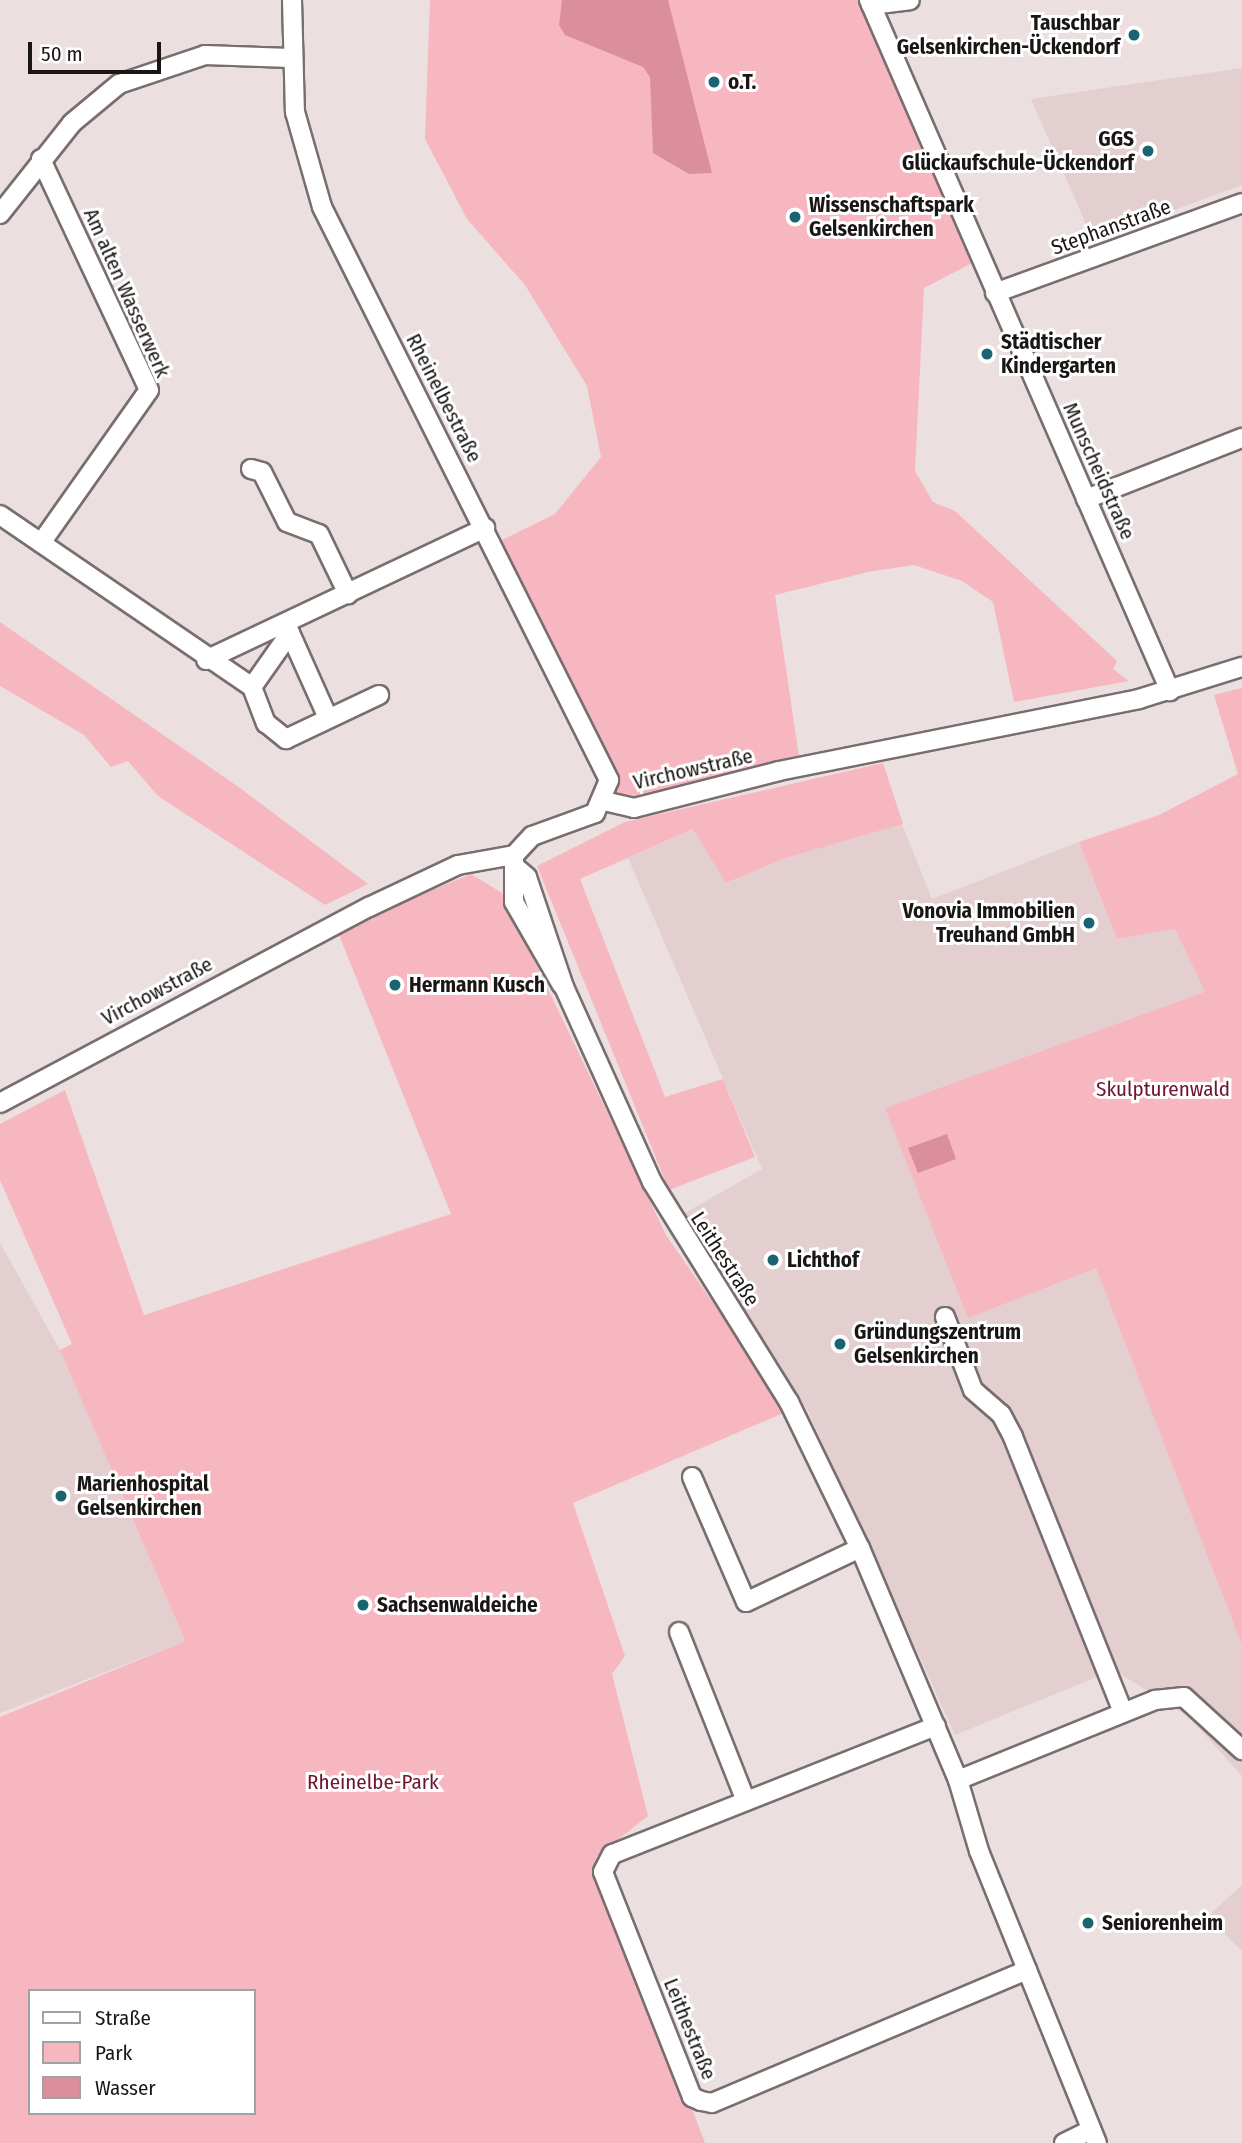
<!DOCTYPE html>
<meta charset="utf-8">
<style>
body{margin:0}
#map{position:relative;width:1242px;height:2143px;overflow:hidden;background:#ecdfe0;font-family:"Fira Sans Condensed",sans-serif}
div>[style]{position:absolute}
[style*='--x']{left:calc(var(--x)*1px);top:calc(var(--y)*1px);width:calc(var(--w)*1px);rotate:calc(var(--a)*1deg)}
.built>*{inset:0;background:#e3ced0}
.green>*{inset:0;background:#f7b7c1}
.water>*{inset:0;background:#db8e9b}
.roads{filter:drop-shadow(2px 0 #796e6f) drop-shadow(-2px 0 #796e6f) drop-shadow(0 2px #796e6f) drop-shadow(0 -2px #796e6f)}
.minor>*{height:18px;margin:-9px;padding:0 9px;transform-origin:9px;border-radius:9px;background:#fff}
.dots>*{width:19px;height:19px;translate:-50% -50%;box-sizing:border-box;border:4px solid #fff;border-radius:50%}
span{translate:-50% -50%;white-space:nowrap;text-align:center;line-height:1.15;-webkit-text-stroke:6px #fff;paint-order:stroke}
.poi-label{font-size:21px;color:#1a1616;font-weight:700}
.right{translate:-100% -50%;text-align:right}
.left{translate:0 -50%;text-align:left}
.street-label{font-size:21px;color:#1a1616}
.park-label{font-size:21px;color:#6f132f}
.legend{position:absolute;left:28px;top:1989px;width:228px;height:126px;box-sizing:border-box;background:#fff;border:2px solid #a3a2a2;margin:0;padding:9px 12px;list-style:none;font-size:21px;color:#1a1616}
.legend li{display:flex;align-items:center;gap:14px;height:35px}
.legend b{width:35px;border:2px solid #a3a2a2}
.scale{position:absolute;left:28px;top:42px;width:133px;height:32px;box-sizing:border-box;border:4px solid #1a1616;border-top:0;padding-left:9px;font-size:21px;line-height:24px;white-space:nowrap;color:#1a1616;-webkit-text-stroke:5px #fff;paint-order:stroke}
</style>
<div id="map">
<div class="built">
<div style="clip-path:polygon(1242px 68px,1242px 185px,1093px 240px,1031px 99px)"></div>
<div style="clip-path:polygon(902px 824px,932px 899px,1079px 842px,1117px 939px,1175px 929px,1205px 992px,1096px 1268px,1242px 1642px,1242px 1776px,1189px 1717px,1114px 1670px,955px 1735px,808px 1411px,683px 1214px,762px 1169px,628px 858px,694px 829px,727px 883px,786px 858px)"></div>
<div style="clip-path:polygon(0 1243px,60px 1350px,185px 1641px,0 1713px)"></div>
<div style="clip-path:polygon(1242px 1885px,1242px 1951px,1207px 1917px)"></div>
</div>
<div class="green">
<div style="clip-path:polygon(430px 0,860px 0,976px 261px,924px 288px,915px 471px,933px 502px,955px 511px,1117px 661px,1113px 669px,1129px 681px,1014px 702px,993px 602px,962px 581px,914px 565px,868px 572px,775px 595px,800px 763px,664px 799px,615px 798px,502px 540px,555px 514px,601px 457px,587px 386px,525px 285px,467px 219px,425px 139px)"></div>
<div style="clip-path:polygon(0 622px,240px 788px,368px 884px,325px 905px,158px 796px,128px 761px,111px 767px,84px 735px,0 686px)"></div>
<div style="clip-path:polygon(1242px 688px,1242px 1642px,1241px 1642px,1096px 1268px,968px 1318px,885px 1108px,1205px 992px,1175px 929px,1117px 939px,1079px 842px,1159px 815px,1238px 774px,1214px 695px)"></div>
<div style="clip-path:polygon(883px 763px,903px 824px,786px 858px,726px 883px,693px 829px,580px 879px,665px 1097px,723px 1079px,755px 1157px,669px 1190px,537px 866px,625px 822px)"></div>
<div style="clip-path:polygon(evenodd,471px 874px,502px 893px,666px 1235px,788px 1411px,573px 1503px,625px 1656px,612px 1674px,648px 1816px,596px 1857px,705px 2143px,0 2143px,0 1717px,185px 1641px,60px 1350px,72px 1344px,0 1180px,0 1124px,65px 1090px,144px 1315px,451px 1214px,337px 930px,471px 874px,30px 1991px,254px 1991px,254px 2113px,30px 2113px,30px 1991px)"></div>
</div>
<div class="water">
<div style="clip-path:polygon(562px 0,668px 0,712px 173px,689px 174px,653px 153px,650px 77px,643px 67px,565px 35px,559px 25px)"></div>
<div style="clip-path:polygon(947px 1134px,956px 1159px,918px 1173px,908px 1148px)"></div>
</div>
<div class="roads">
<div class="minor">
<div style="--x:292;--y:0;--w:112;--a:88.5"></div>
<div style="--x:295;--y:112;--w:99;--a:74.1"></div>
<div style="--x:322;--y:207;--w:641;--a:63.39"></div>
<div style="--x:609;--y:780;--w:36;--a:113"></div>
<div style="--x:595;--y:813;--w:67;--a:159.9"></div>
<div style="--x:532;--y:836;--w:26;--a:133"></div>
<div style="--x:869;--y:0;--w:754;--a:66.46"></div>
<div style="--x:871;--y:5;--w:39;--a:-7"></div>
<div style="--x:0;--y:214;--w:116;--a:-51.6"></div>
<div style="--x:72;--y:123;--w:61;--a:-39.7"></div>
<div style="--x:119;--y:84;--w:91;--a:-18.6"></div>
<div style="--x:205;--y:55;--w:85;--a:2"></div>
<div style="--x:995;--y:293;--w:263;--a:-20"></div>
<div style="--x:251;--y:469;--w:11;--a:15"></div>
<div style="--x:262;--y:472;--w:56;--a:63.4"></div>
<div style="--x:287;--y:522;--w:34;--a:21"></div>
<div style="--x:319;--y:534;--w:67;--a:64.2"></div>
<div style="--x:1086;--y:499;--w:168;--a:-21.4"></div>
<div style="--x:0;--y:515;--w:305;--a:34.3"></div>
<div style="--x:252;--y:687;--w:39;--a:69"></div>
<div style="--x:266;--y:723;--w:26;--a:39"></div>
<div style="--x:286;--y:739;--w:103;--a:-25.3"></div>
<div style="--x:41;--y:543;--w:187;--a:-54.8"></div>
<div style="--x:149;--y:390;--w:255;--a:-115.1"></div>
<div style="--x:290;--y:633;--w:93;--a:65.9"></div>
<div style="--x:206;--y:660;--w:309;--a:-25.3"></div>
<div style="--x:252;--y:687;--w:66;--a:-54.9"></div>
<div style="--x:290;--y:633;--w:8;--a:-113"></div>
<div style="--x:604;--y:801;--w:31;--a:13"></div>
<div style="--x:634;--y:808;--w:150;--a:-14.3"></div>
<div style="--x:779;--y:771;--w:367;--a:-11.3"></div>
<div style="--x:1139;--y:699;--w:108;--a:-17.3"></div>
<div style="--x:514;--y:859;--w:43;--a:90"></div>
<div style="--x:514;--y:902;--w:96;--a:60"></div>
<div style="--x:514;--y:866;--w:17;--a:40"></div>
<div style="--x:527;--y:877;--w:116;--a:71.4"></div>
<div style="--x:564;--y:987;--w:214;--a:65.7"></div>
<div style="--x:652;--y:1182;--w:259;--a:58.1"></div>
<div style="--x:789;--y:1402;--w:162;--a:64.1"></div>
<div style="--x:860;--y:1548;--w:252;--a:67.1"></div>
<div style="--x:958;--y:1780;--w:74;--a:73.5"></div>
<div style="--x:979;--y:1851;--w:315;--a:68"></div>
<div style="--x:0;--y:1103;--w:418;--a:-28"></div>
<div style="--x:369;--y:907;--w:98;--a:-25.3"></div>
<div style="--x:458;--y:865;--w:57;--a:-10.1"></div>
<div style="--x:945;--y:1317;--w:78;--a:69"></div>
<div style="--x:973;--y:1390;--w:37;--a:41"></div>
<div style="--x:1001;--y:1414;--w:26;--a:62"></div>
<div style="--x:1013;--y:1437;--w:294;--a:68.2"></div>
<div style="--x:692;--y:1477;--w:136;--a:66.6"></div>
<div style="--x:746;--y:1602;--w:126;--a:-25.3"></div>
<div style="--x:679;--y:1632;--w:180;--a:68.4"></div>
<div style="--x:936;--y:1726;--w:348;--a:158.4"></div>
<div style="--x:612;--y:1854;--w:20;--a:117"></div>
<div style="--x:603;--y:1872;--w:242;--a:68.4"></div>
<div style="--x:692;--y:2097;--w:10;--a:24"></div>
<div style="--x:701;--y:2101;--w:11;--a:10"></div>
<div style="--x:712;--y:2103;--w:342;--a:-22.9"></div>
<div style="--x:958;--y:1780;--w:213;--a:-22.1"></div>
<div style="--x:1155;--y:1700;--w:29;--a:-6"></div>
<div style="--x:1184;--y:1697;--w:79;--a:42.4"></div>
<div style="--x:1064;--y:2143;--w:30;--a:-26"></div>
</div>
</div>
<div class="dots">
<div style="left:1134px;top:35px;background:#1a6371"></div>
<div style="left:714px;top:82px;background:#1a6371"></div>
<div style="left:1148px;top:151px;background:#1a6371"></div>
<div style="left:795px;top:217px;background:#1a6371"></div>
<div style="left:987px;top:354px;background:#1a6371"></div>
<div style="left:1089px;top:923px;background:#1a6371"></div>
<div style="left:395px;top:985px;background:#1a6371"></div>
<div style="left:773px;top:1260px;background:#1a6371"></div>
<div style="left:840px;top:1344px;background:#1a6371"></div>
<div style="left:61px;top:1496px;background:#1a6371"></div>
<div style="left:363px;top:1605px;background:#1a6371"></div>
<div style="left:1088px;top:1923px;background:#1a6371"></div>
</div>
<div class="poi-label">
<span class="right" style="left:1120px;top:35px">Tauschbar<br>Gelsenkirchen-Ückendorf</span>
<span class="left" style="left:728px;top:82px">o.T.</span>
<span class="right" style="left:1134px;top:151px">GGS<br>Glückaufschule-Ückendorf</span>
<span class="left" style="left:809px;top:217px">Wissenschaftspark<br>Gelsenkirchen</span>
<span class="left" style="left:1001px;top:354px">Städtischer<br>Kindergarten</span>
<span class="right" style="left:1075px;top:923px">Vonovia Immobilien<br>Treuhand GmbH</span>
<span class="left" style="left:409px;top:985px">Hermann Kusch</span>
<span class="left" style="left:787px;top:1260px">Lichthof</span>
<span class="left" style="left:854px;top:1344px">Gründungszentrum<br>Gelsenkirchen</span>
<span class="left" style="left:77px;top:1496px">Marienhospital<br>Gelsenkirchen</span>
<span class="left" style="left:377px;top:1605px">Sachsenwaldeiche</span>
<span class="left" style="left:1102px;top:1923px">Seniorenheim</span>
</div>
<div class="street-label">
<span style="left:1111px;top:227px;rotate:-20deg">Stephanstraße</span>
<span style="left:127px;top:293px;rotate:66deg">Am alten Wasserwerk</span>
<span style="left:444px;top:398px;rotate:63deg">Rheinelbestraße</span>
<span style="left:1099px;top:471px;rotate:66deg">Munscheidstraße</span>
<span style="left:693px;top:769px;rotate:-13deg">Virchowstraße</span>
<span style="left:157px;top:991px;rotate:-28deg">Virchowstraße</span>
<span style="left:725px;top:1259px;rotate:57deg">Leithestraße</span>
<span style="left:690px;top:2029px;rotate:68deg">Leithestraße</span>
</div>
<div class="park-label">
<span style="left:1163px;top:1089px">Skulpturenwald</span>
<span style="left:373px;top:1782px">Rheinelbe-Park</span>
</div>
<ul class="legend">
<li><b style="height:9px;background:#fff"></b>Straße</li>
<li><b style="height:19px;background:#f7b7c1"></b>Park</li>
<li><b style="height:19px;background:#db8e9b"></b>Wasser</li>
</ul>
<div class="scale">50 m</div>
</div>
